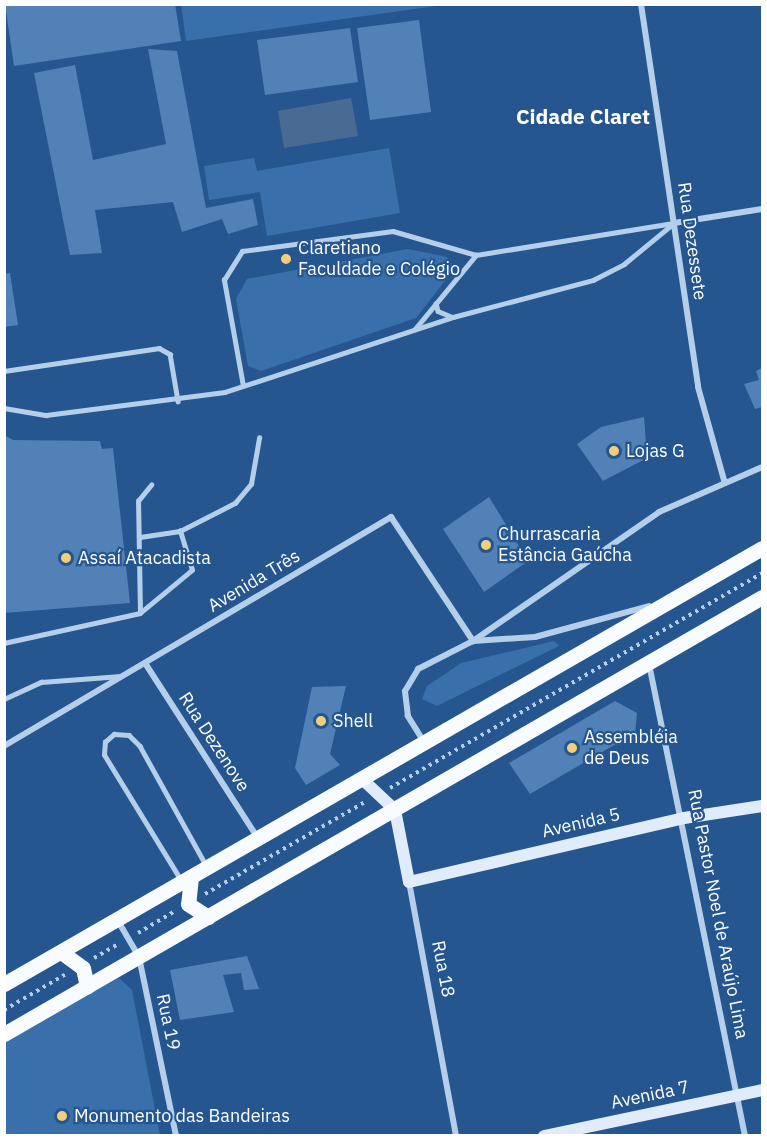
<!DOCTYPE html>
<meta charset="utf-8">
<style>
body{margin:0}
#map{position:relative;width:767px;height:1140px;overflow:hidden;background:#25568f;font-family:"IBM Plex Sans",sans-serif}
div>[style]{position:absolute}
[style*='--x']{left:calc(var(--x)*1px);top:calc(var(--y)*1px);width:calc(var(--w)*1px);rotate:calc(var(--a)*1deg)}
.green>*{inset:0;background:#3970ab}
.water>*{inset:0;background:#496b93}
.building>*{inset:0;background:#5181b7}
.path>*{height:4px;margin-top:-2px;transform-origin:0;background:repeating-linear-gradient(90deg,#b5cfeb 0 3px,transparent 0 7.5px)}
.lane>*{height:4.5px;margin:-2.25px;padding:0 2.25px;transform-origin:2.25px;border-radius:2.25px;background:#b5cfeb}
.street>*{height:6px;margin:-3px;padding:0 3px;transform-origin:3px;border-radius:3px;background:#b5cfeb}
.secondary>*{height:12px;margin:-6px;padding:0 6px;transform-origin:6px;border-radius:6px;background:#e0ecf9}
.primary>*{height:15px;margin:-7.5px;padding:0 7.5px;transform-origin:7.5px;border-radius:7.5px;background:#f9fcff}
.dots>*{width:16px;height:16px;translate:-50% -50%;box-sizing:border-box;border:3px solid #25568f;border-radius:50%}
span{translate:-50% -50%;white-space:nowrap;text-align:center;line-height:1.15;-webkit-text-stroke:4.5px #25568f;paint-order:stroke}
.street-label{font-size:18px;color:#fff}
.poi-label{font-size:18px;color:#fff}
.left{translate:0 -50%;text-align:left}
.quarter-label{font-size:21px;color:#fff;font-weight:700}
.frame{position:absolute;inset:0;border:6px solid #fff;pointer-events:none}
</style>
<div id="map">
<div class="green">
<div style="clip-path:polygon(181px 4px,443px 4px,443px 5px,186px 41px)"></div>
<div style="clip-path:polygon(389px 148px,400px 213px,267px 236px,260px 192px,209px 200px,204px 166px,254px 158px,257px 171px)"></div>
<div style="clip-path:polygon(408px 249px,447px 257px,455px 268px,416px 318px,261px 371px,248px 366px,236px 299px,247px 279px)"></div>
<div style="clip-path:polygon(554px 641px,559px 646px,437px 706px,422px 699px,427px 686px,461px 663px)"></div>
<div style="clip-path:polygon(119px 978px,132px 990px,160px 1135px,5px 1135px,4px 1041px)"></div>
</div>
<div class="water">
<div style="clip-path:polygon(351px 98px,358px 136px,284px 148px,278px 111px)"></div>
</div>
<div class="building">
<div style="clip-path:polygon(5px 4px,175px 4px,181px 41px,14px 66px)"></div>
<div style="clip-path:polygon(419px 20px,431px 112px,370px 120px,357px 28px)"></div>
<div style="clip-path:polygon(350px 28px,358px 82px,265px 95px,257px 40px)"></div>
<div style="clip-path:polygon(148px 49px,177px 51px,206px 208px,253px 199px,258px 225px,228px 234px,222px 219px,182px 232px,173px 202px,95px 210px,102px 253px,70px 255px,34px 73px,75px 65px,93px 160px,166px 144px)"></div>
<div style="clip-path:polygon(10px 273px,18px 325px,4px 327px,4px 274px)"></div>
<div style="clip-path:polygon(762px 368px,762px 407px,755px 409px,744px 384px,759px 380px,756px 371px)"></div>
<div style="clip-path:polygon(644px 417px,647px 458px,603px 481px,577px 444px,601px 427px)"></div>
<div style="clip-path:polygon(4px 435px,13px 440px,100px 441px,102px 449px,113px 448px,130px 603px,4px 613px)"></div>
<div style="clip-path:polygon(489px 497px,528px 561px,484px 592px,443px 529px)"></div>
<div style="clip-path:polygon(346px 686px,330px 754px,340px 765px,306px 785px,295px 768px,312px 687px)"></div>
<div style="clip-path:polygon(615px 701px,637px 713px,635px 733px,530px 794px,509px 763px)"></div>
<div style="clip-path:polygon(247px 956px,259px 989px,244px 990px,241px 973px,223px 975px,234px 1012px,180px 1020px,170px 970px)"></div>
</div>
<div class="path">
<div style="--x:390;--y:788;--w:430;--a:-30"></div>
<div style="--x:205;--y:894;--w:185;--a:-29.9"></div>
<div style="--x:138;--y:933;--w:43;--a:-30.7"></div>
<div style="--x:94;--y:958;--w:28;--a:-30"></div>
<div style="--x:4;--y:1010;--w:72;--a:-30.1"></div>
</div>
<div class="lane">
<div style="--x:436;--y:303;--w:8;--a:76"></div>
<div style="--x:438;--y:311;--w:15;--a:23"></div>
<div style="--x:415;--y:329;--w:96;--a:-50.5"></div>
<div style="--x:4;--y:371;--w:157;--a:-8.4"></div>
<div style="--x:159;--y:348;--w:13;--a:29"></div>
<div style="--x:170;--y:354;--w:48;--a:80.3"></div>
<div style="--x:243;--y:386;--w:108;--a:-100.2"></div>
<div style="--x:224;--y:280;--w:34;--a:-58"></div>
<div style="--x:242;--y:251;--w:152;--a:-7.5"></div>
<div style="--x:393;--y:231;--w:86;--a:16.1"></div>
<div style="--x:476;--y:255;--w:201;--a:-9.2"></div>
<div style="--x:4;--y:408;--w:43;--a:9.5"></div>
<div style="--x:46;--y:415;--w:180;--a:-7.3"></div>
<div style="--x:225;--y:392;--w:240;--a:-18.2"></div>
<div style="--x:453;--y:317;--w:145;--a:-14.8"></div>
<div style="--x:593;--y:280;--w:35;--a:-27"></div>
<div style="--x:624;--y:264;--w:65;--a:-39.4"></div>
<div style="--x:140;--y:537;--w:40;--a:-8.5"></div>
<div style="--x:180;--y:531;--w:62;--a:-27"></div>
<div style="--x:235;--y:503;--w:25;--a:-50"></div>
<div style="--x:251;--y:484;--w:47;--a:-80.1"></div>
<div style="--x:140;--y:613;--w:112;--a:-91"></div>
<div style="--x:138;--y:501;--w:21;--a:-51"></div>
<div style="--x:4;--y:643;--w:139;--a:-12.4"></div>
<div style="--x:140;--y:613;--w:67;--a:-39.6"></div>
<div style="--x:192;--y:570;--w:41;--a:-107.1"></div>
<div style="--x:4;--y:699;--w:41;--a:-24.7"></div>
<div style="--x:41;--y:682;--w:80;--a:-4.3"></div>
<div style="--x:180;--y:879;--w:145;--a:-121.5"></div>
<div style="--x:104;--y:755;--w:13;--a:-86"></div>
<div style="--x:105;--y:742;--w:12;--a:-42"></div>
<div style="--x:114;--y:734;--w:15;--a:4"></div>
<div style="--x:129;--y:735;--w:16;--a:45"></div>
<div style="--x:140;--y:746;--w:136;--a:61"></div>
</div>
<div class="street">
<div style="--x:641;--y:4;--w:387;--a:81.5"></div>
<div style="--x:698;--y:387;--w:97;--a:74.4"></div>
<div style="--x:674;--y:223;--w:89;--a:-9"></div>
<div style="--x:145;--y:663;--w:207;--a:57.2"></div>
<div style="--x:649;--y:664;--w:482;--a:78.5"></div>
<div style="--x:424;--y:742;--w:31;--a:-122"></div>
<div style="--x:408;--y:716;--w:25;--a:-97"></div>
<div style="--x:405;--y:691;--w:26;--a:-59"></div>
<div style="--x:418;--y:669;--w:62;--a:-27"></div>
<div style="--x:473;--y:641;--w:226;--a:-34.7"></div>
<div style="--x:659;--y:512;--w:112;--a:-23.6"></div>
<div style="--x:4;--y:746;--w:450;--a:-30.6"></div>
<div style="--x:391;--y:517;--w:149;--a:56.5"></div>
<div style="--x:473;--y:641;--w:62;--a:-3.7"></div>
<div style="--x:535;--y:637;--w:118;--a:-15.2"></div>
<div style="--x:409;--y:882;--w:258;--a:79.5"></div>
<div style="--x:118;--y:921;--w:42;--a:59.7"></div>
<div style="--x:139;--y:957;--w:183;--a:78.3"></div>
</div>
<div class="secondary">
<div style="--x:361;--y:778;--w:47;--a:43.3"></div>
<div style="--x:395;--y:810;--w:73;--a:79"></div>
<div style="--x:409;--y:882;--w:282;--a:-13.1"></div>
<div style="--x:684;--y:818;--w:79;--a:-8.7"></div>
<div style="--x:544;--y:1136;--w:223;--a:-11.9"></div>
</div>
<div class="primary">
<div style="--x:191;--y:877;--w:27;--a:96"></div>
<div style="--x:188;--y:904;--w:24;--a:33"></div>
<div style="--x:61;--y:952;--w:27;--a:36"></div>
<div style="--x:83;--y:968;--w:19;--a:78"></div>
<div style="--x:4;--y:984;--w:874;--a:-29.91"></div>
<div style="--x:4;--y:1034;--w:875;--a:-29.96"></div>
</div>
<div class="dots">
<div style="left:286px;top:259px;background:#f5ce79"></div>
<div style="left:614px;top:451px;background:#f5ce79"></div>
<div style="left:486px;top:545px;background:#f5ce79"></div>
<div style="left:66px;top:558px;background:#f5ce79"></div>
<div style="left:321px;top:721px;background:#f5ce79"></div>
<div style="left:572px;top:748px;background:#f5ce79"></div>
<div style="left:62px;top:1116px;background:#f5ce79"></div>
</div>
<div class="street-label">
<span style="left:692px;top:241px;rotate:82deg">Rua Dezessete</span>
<span style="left:254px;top:581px;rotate:-31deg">Avenida Três</span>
<span style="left:214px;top:742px;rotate:57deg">Rua Dezenove</span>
<span style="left:581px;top:823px;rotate:-13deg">Avenida 5</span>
<span style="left:718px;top:914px;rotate:79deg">Rua Pastor Noel de Araújo Lima</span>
<span style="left:443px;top:969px;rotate:79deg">Rua 18</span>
<span style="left:168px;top:1022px;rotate:78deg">Rua 19</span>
<span style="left:650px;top:1095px;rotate:-12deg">Avenida 7</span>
</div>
<div class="poi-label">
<span class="left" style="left:298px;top:259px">Claretiano<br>Faculdade e Colégio</span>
<span class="left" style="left:626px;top:451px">Lojas G</span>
<span class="left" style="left:498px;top:545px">Churrascaria<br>Estância Gaúcha</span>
<span class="left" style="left:78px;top:558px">Assaí Atacadista</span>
<span class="left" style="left:333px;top:721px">Shell</span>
<span class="left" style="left:584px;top:748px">Assembléia<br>de Deus</span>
<span class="left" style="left:74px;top:1116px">Monumento das Bandeiras</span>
</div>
<div class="quarter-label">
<span style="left:583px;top:116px">Cidade Claret</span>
</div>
<div class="frame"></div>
</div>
